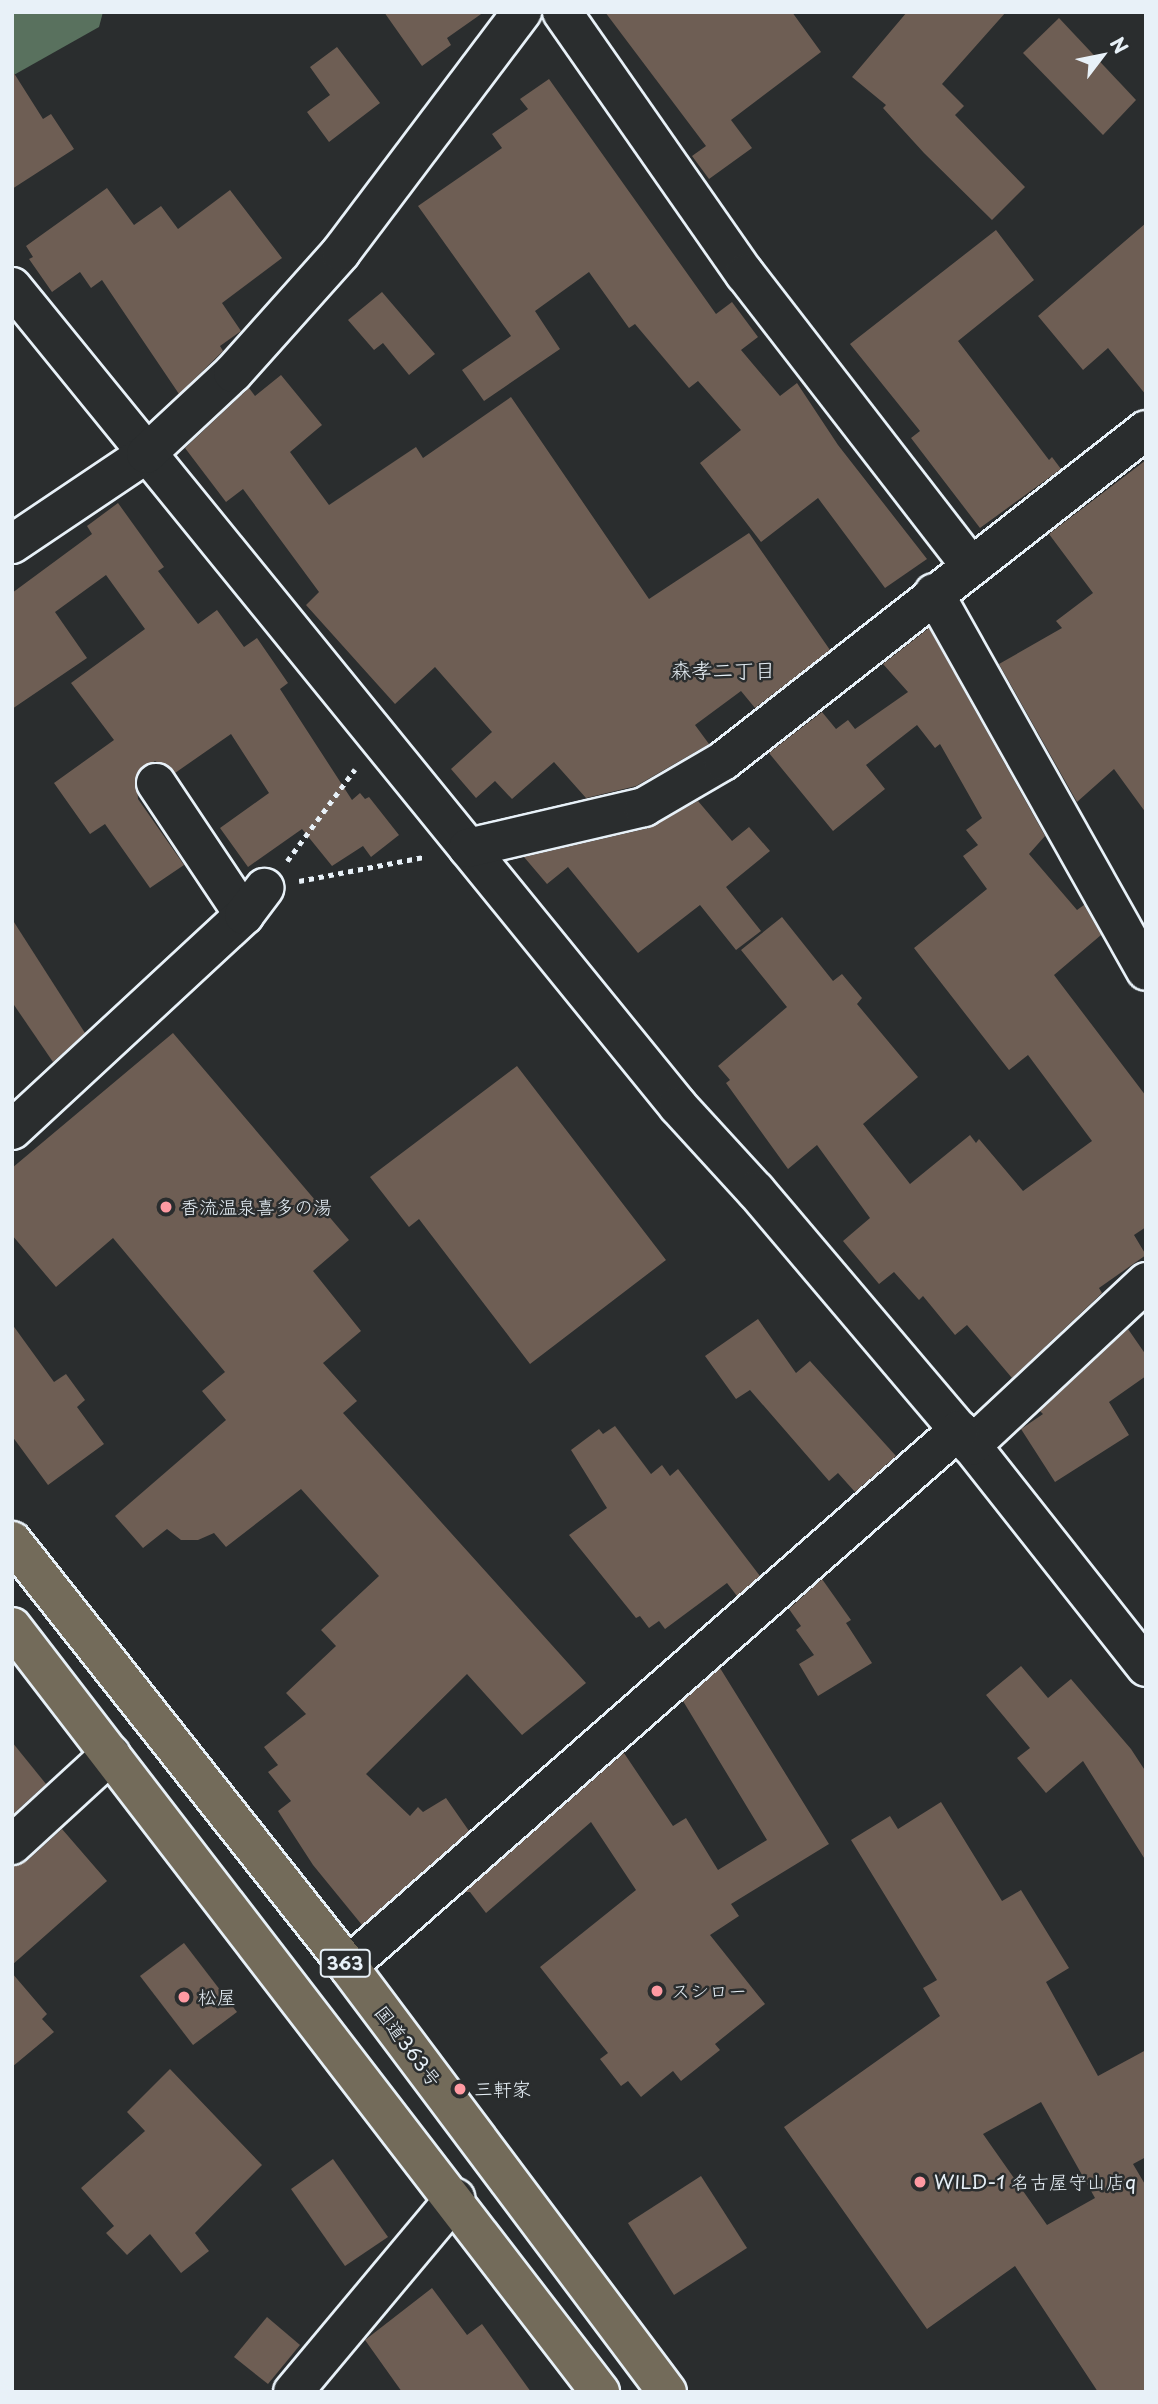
<!DOCTYPE html>
<meta charset="utf-8">
<style>
body{margin:0}
#map{position:relative;width:1158px;height:2404px;overflow:hidden;background:#2a2d2e;font-family:"Playpen Sans","Klee One",sans-serif}
div>[style]{position:absolute}
[style*='--x']{left:calc(var(--x)*1px);top:calc(var(--y)*1px);width:calc(var(--w)*1px);rotate:calc(var(--a)*1deg)}
.green>*{inset:0;background:#59715e}
.building>*{inset:0;background:#6e5e54}
.path>*{height:4.5px;margin-top:-2.25px;transform-origin:0;background:repeating-linear-gradient(90deg,#e8f1f8 0 5px,transparent 0 10px)}
.roads{filter:drop-shadow(2px 0 #e8f1f8) drop-shadow(-2px 0 #e8f1f8) drop-shadow(0 2px #e8f1f8) drop-shadow(0 -2px #e8f1f8)}
.minor>*{height:38px;margin:-19px;padding:0 19px;transform-origin:19px;border-radius:19px;background:#2a2d2e}
.highway>*{height:38px;margin:-19px;padding:0 19px;transform-origin:19px;border-radius:19px;background:#736b5a}
.dots>*{width:19px;height:19px;translate:-50% -50%;box-sizing:border-box;border:4px solid #2a2d2e;border-radius:50%}
span{translate:-50% -50%;white-space:nowrap;text-align:center;line-height:1.15;-webkit-text-stroke:5px #2a2d2e;paint-order:stroke}
.shield-label span{padding:2px 5px;background:#2a2d2e;border:2px solid;border-radius:5px;-webkit-text-stroke-width:0}
.shield-label{font-size:18px;color:#e8f1f8;font-weight:700}
.poi-label{font-size:19px;color:#e8f1f8}
.left{translate:0 -50%;text-align:left}
.street-label{font-size:19px;color:#e8f1f8}
.neighbourhood-label{font-size:21px;color:#e8f1f8}
.frame{position:absolute;inset:0;border:14px solid #e8f1f8;pointer-events:none}
.north{position:absolute;left:1067px;top:21px;width:70px;height:70px;-webkit-text-stroke:5px #2a2d2e;paint-order:stroke;rotate:58deg;font-size:19px;font-weight:700;line-height:28px;text-align:center;color:#e8f1f8}
.north::after{content:'';display:block;margin:auto;width:24px;height:32px;background:#e8f1f8;clip-path:polygon(50% 0,100% 100%,50% 72%,0 100%)}
</style>
<div id="map">
<div class="green">
<div style="clip-path:polygon(12px 12px,103px 12px,99px 27px,12px 76px)"></div>
</div>
<div class="building">
<div style="clip-path:polygon(384px 12px,484px 12px,447px 38px,451px 45px,422px 66px)"></div>
<div style="clip-path:polygon(605px 12px,792px 12px,821px 52px,731px 120px,752px 148px,709px 179px,692px 156px,706px 146px)"></div>
<div style="clip-path:polygon(907px 12px,1006px 12px,942px 84px,964px 106px,955px 115px,1025px 187px,992px 220px,924px 153px,883px 108px,886px 105px,852px 77px)"></div>
<div style="clip-path:polygon(1059px 18px,1136px 100px,1103px 135px,1023px 53px)"></div>
<div style="clip-path:polygon(337px 47px,380px 103px,329px 142px,307px 112px,330px 95px,310px 67px)"></div>
<div style="clip-path:polygon(12px 70px,43px 119px,51px 114px,74px 149px,12px 189px)"></div>
<div style="clip-path:polygon(549px 79px,716px 314px,732px 302px,758px 337px,741px 350px,780px 396px,797px 383px,838px 445px,927px 559px,885px 588px,818px 498px,761px 542px,700px 463px,741px 430px,698px 381px,689px 388px,635px 324px,629px 328px,589px 272px,535px 311px,560px 349px,484px 401px,462px 370px,511px 336px,418px 206px,502px 148px,492px 134px,528px 109px,520px 99px)"></div>
<div style="clip-path:polygon(107px 188px,134px 225px,161px 206px,178px 229px,230px 190px,282px 258px,222px 303px,241px 331px,220px 346px,223px 351px,179px 394px,102px 280px,91px 288px,80px 272px,52px 292px,29px 259px,33px 257px,26px 246px)"></div>
<div style="clip-path:polygon(1146px 223px,1146px 395px,1108px 348px,1083px 370px,1038px 316px)"></div>
<div style="clip-path:polygon(996px 230px,1034px 280px,958px 341px,1049px 460px,1052px 457px,1061px 469px,980px 528px,911px 438px,920px 431px,850px 344px)"></div>
<div style="clip-path:polygon(382px 292px,435px 354px,409px 375px,383px 343px,374px 350px,348px 320px)"></div>
<div style="clip-path:polygon(281px 375px,322px 425px,290px 452px,329px 505px,416px 447px,423px 458px,511px 397px,649px 599px,749px 533px,830px 650px,755px 708px,741px 691px,695px 725px,709px 744px,636px 786px,586px 798px,554px 762px,512px 799px,495px 781px,476px 798px,451px 769px,492px 732px,435px 667px,395px 704px,306px 605px,319px 592px,243px 489px,226px 502px,185px 448px,249px 388px,255px 396px)"></div>
<div style="clip-path:polygon(1146px 460px,1146px 813px,1114px 769px,1077px 802px,999px 664px,1062px 628px,1056px 621px,1093px 593px,1049px 534px)"></div>
<div style="clip-path:polygon(118px 503px,164px 567px,158px 571px,198px 624px,217px 610px,244px 647px,257px 638px,288px 683px,280px 689px,352px 800px,360px 793px,365px 799px,369px 797px,399px 835px,371px 857px,363px 846px,332px 866px,302px 829px,248px 867px,220px 828px,269px 793px,231px 734px,175px 773px,155px 761px,136px 774px,138px 799px,184px 865px,150px 888px,105px 824px,90px 834px,54px 783px,114px 740px,71px 683px,145px 629px,106px 575px,55px 612px,87px 658px,12px 709px,12px 593px,92px 534px,87px 526px)"></div>
<div style="clip-path:polygon(929px 628px,1045px 836px,1029px 854px,1077px 910px,1084px 905px,1101px 935px,1054px 975px,1146px 1096px,1146px 1227px,1134px 1235px,1146px 1255px,1099px 1288px,1102px 1293px,1012px 1378px,967px 1325px,955px 1335px,923px 1296px,919px 1300px,894px 1272px,879px 1284px,843px 1241px,870px 1218px,817px 1145px,788px 1169px,726px 1083px,730px 1080px,718px 1066px,787px 1007px,741px 950px,782px 917px,833px 981px,842px 974px,862px 998px,857px 1004px,918px 1077px,863px 1124px,910px 1184px,970px 1135px,976px 1143px,979px 1139px,1023px 1191px,1092px 1141px,1028px 1055px,1009px 1070px,914px 948px,987px 889px,963px 856px,978px 845px,966px 830px,982px 818px,940px 744px,935px 748px,917px 725px,866px 765px,885px 789px,833px 831px,769px 753px,822px 712px,836px 729px,848px 720px,855px 729px,908px 692px,883px 664px)"></div>
<div style="clip-path:polygon(698px 801px,732px 841px,749px 827px,770px 851px,726px 887px,761px 931px,736px 950px,700px 905px,638px 953px,568px 867px,547px 884px,524px 857px,649px 828px)"></div>
<div style="clip-path:polygon(12px 919px,85px 1033px,53px 1062px,12px 1002px)"></div>
<div style="clip-path:polygon(173px 1033px,349px 1240px,313px 1271px,361px 1331px,323px 1363px,357px 1401px,343px 1413px,586px 1683px,522px 1735px,467px 1674px,366px 1774px,410px 1816px,418px 1807px,423px 1812px,446px 1798px,469px 1831px,362px 1925px,313px 1865px,278px 1811px,291px 1801px,268px 1772px,278px 1765px,264px 1747px,306px 1714px,286px 1693px,336px 1646px,321px 1630px,379px 1576px,301px 1489px,226px 1547px,214px 1533px,198px 1540px,181px 1540px,167px 1529px,143px 1548px,115px 1516px,226px 1420px,202px 1391px,225px 1372px,113px 1238px,56px 1287px,12px 1235px,12px 1168px)"></div>
<div style="clip-path:polygon(517px 1066px,666px 1260px,530px 1364px,419px 1219px,409px 1227px,370px 1177px)"></div>
<div style="clip-path:polygon(758px 1319px,796px 1373px,810px 1361px,896px 1456px,855px 1492px,838px 1473px,829px 1481px,750px 1390px,736px 1399px,705px 1356px)"></div>
<div style="clip-path:polygon(12px 1324px,54px 1382px,66px 1374px,85px 1400px,77px 1407px,104px 1444px,48px 1485px,12px 1436px)"></div>
<div style="clip-path:polygon(1128px 1329px,1146px 1355px,1146px 1376px,1109px 1402px,1129px 1435px,1055px 1482px,1021px 1429px,1043px 1414px,1040px 1411px)"></div>
<div style="clip-path:polygon(615px 1426px,651px 1474px,662px 1465px,670px 1476px,678px 1469px,760px 1576px,737px 1596px,727px 1583px,665px 1629px,659px 1621px,649px 1628px,640px 1616px,636px 1618px,569px 1535px,607px 1508px,571px 1450px,599px 1429px,603px 1434px)"></div>
<div style="clip-path:polygon(822px 1579px,851px 1620px,846px 1623px,872px 1663px,818px 1696px,799px 1664px,814px 1655px,796px 1630px,801px 1626px,789px 1609px)"></div>
<div style="clip-path:polygon(1021px 1666px,1048px 1698px,1071px 1679px,1131px 1749px,1146px 1772px,1146px 1861px,1083px 1761px,1046px 1793px,1017px 1758px,1030px 1748px,986px 1695px)"></div>
<div style="clip-path:polygon(720px 1668px,829px 1844px,731px 1904px,739px 1916px,710px 1935px,765px 2004px,715px 2044px,720px 2050px,681px 2081px,673px 2071px,641px 2097px,628px 2081px,621px 2086px,600px 2059px,608px 2053px,540px 1967px,636px 1890px,591px 1822px,486px 1913px,470px 1892px,465px 1892px,624px 1753px,673px 1826px,686px 1818px,718px 1870px,767px 1840px,683px 1701px)"></div>
<div style="clip-path:polygon(12px 1742px,46px 1784px,12px 1815px)"></div>
<div style="clip-path:polygon(evenodd,941px 1802px,1002px 1901px,1021px 1890px,1069px 1968px,1046px 1982px,1098px 2076px,1146px 2050px,1146px 2157px,1133px 2164px,1146px 2186px,1146px 2392px,1098px 2392px,1015px 2266px,927px 2329px,784px 2127px,940px 2016px,923px 1988px,937px 1980px,851px 1840px,890px 1816px,898px 1829px,941px 1802px,1041px 2102px,1095px 2198px,1047px 2225px,983px 2134px,1041px 2102px)"></div>
<div style="clip-path:polygon(62px 1829px,107px 1881px,12px 1965px,12px 1866px,27px 1861px)"></div>
<div style="clip-path:polygon(184px 1943px,237px 2012px,193px 2045px,140px 1976px)"></div>
<div style="clip-path:polygon(12px 1973px,47px 2014px,42px 2019px,54px 2032px,12px 2067px)"></div>
<div style="clip-path:polygon(170px 2069px,262px 2165px,195px 2233px,209px 2251px,181px 2273px,150px 2234px,127px 2255px,106px 2233px,114px 2226px,81px 2188px,145px 2131px,127px 2112px)"></div>
<div style="clip-path:polygon(333px 2159px,388px 2237px,345px 2266px,291px 2189px)"></div>
<div style="clip-path:polygon(701px 2176px,747px 2248px,674px 2295px,628px 2223px)"></div>
<div style="clip-path:polygon(432px 2288px,467px 2335px,482px 2324px,531px 2392px,402px 2392px,365px 2340px)"></div>
<div style="clip-path:polygon(267px 2317px,300px 2345px,268px 2384px,234px 2357px)"></div>
</div>
<div class="path">
<div style="--x:287;--y:861;--w:114;--a:-53.5"></div>
<div style="--x:299;--y:881;--w:127;--a:-10.9"></div>
</div>
<div class="roads">
<div class="minor">
<div style="--x:562;--y:12;--w:320;--a:55.1"></div>
<div style="--x:745;--y:274;--w:368;--a:52.3"></div>
<div style="--x:12;--y:287;--w:1056;--a:50.88"></div>
<div style="--x:678;--y:1106;--w:115;--a:47.5"></div>
<div style="--x:756;--y:1191;--w:314;--a:49.7"></div>
<div style="--x:959;--y:1430;--w:302;--a:51.7"></div>
<div style="--x:12;--y:544;--w:161;--a:-33.9"></div>
<div style="--x:146;--y:454;--w:119;--a:-43"></div>
<div style="--x:233;--y:373;--w:162;--a:-48.2"></div>
<div style="--x:341;--y:252;--w:301;--a:-53"></div>
<div style="--x:934;--y:593;--w:433;--a:60.7"></div>
<div style="--x:156;--y:783;--w:159;--a:56.3"></div>
<div style="--x:468;--y:848;--w:181;--a:-13.1"></div>
<div style="--x:644;--y:807;--w:91;--a:-30.2"></div>
<div style="--x:723;--y:761;--w:537;--a:-38.04"></div>
<div style="--x:12;--y:1130;--w:316;--a:-42.8"></div>
<div style="--x:244;--y:915;--w:34;--a:-53"></div>
<div style="--x:971;--y:1446;--w:240;--a:-43.1"></div>
<div style="--x:12;--y:1845;--w:134;--a:-42.6"></div>
<div style="--x:348;--y:1966;--w:813;--a:-41.26"></div>
<div style="--x:293;--y:2392;--w:253;--a:-50.1"></div>
</div>
<div class="highway">
<div style="--x:12;--y:1541;--w:542;--a:51.67"></div>
<div style="--x:348;--y:1966;--w:532;--a:53.17"></div>
<div style="--x:12;--y:1627;--w:965;--a:52.45"></div>
</div>
</div>
<div class="dots">
<div style="left:166px;top:1207px;background:#ff9aa2"></div>
<div style="left:657px;top:1991px;background:#ff9aa2"></div>
<div style="left:184px;top:1997px;background:#ff9aa2"></div>
<div style="left:460px;top:2089px;background:#ff9aa2"></div>
<div style="left:920px;top:2182px;background:#ff9aa2"></div>
</div>
<div class="shield-label">
<span style="left:345px;top:1963px">363</span>
</div>
<div class="poi-label">
<span class="left" style="left:180px;top:1207px">香流温泉喜多の湯</span>
<span class="left" style="left:671px;top:1991px">スシロー</span>
<span class="left" style="left:198px;top:1997px">松屋</span>
<span class="left" style="left:474px;top:2089px">三軒家</span>
<span class="left" style="left:934px;top:2182px">WILD-1 名古屋守山店q</span>
</div>
<div class="street-label">
<span style="left:408px;top:2046px;rotate:53deg">国道363号</span>
</div>
<div class="neighbourhood-label">
<span style="left:723px;top:669px">森孝二丁目</span>
</div>
<div class="frame"></div>
<div class="north">N</div>
</div>
